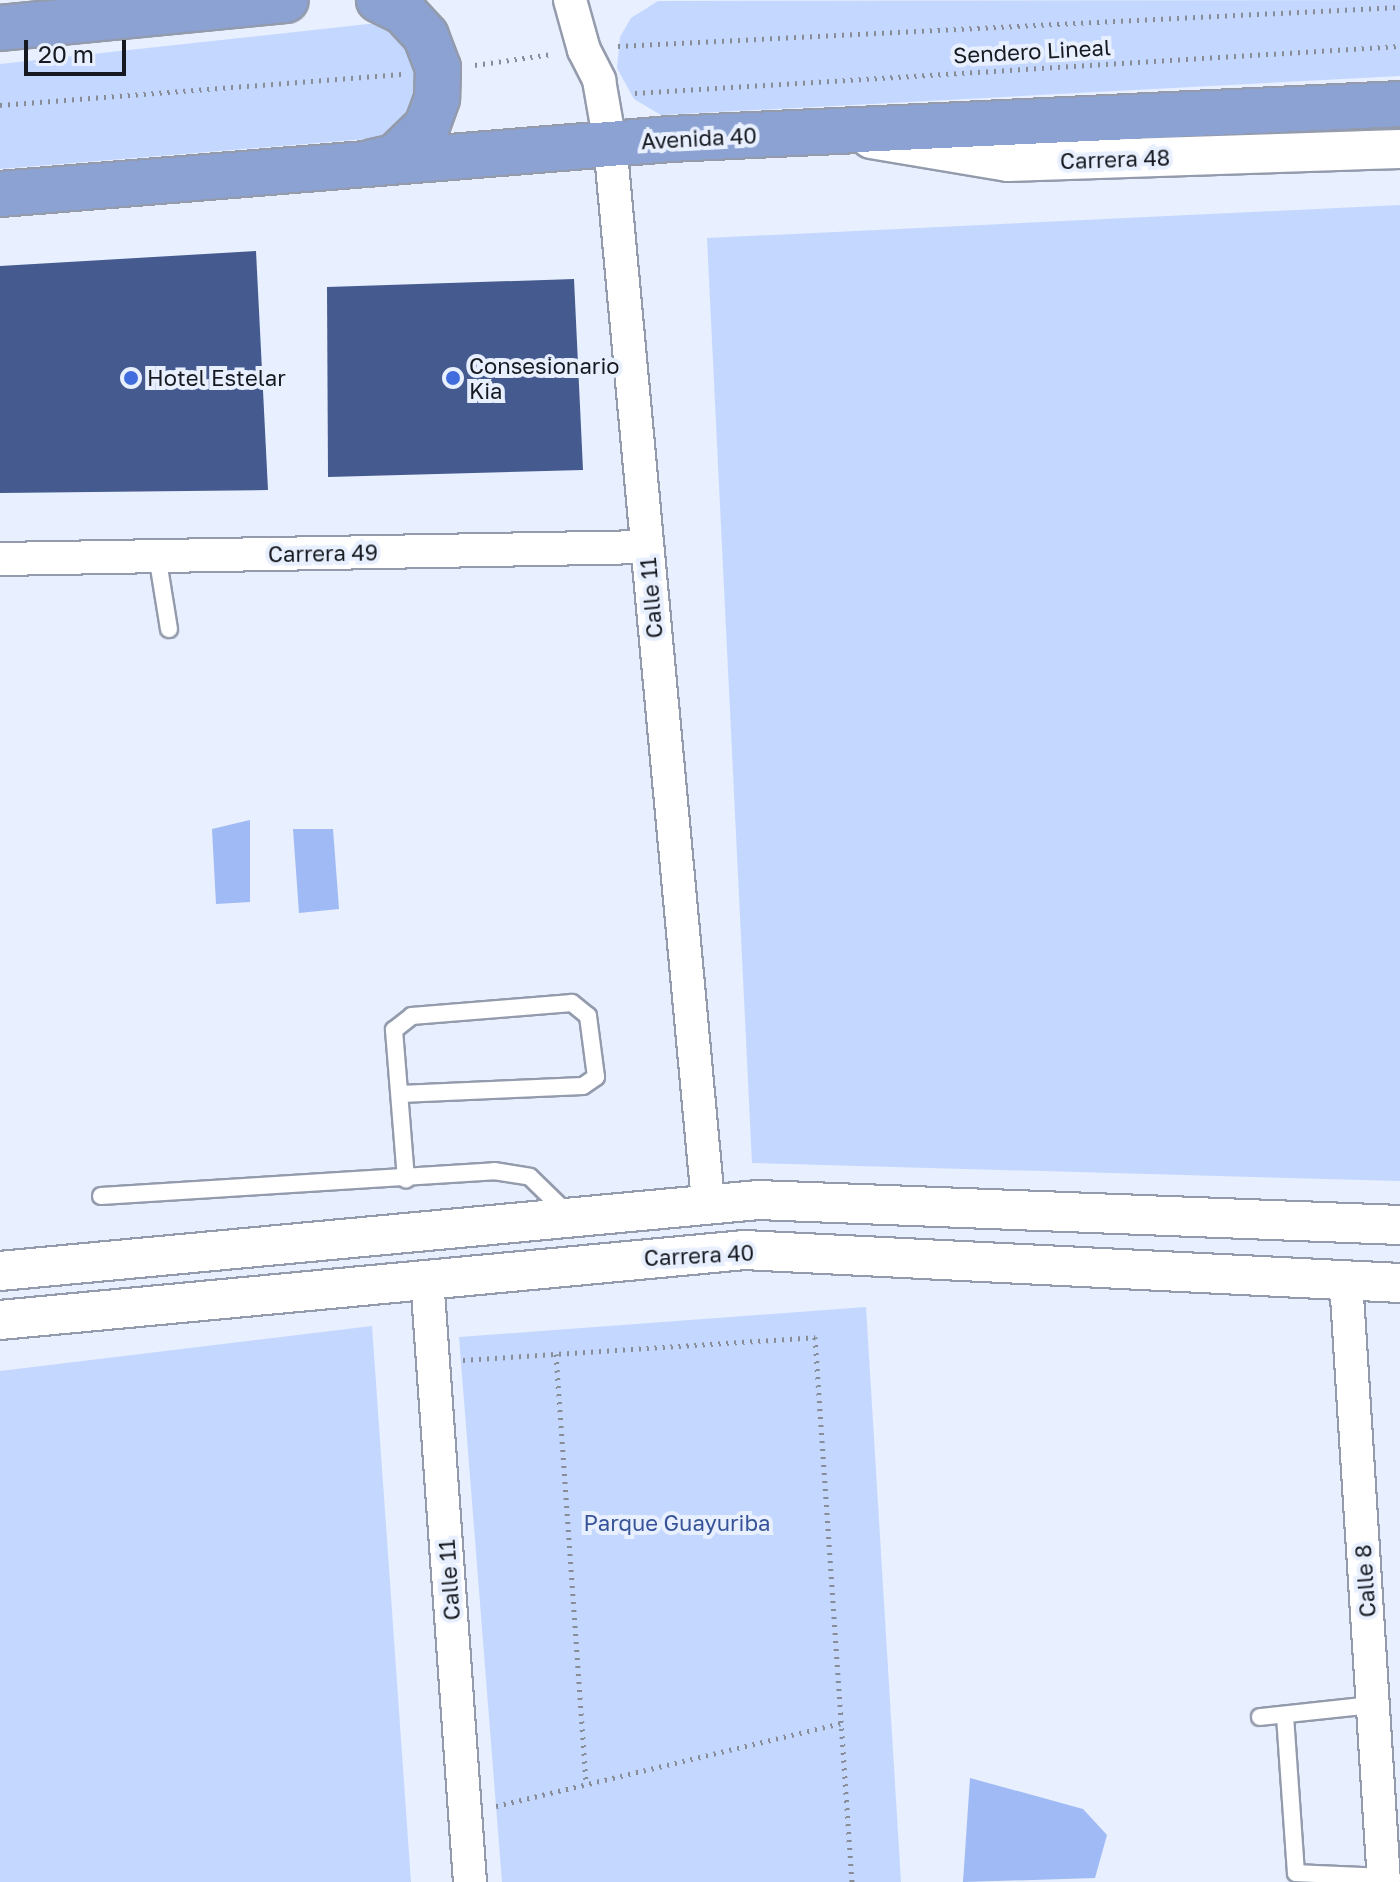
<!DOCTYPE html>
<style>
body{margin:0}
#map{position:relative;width:1400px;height:1882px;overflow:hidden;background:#e8effe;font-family:"Golos Text",sans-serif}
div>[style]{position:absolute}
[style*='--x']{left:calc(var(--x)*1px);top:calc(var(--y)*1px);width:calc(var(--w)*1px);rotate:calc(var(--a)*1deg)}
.green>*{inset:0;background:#c4d7ff}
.water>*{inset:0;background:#9fbaf4}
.building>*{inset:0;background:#455b8f}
.path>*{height:5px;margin-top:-2.5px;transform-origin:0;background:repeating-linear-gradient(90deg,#878c97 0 2px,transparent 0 8px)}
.roads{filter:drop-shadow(2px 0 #939bad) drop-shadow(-2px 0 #939bad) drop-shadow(0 2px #939bad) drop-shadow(0 -2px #939bad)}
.service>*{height:16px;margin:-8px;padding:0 8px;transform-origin:8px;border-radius:8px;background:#fff}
.minor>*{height:32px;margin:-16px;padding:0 16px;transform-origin:16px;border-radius:16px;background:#fff}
.tertiary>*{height:38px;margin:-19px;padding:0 19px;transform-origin:19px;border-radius:19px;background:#fff}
.trunk>*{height:44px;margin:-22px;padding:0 22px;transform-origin:22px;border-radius:22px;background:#8ba2d2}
.dots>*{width:22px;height:22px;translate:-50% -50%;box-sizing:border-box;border:4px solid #e8effe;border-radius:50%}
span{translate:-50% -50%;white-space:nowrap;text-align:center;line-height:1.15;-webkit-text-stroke:8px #e8effe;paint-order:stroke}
.street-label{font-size:22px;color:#16191f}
.poi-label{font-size:22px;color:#16191f}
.left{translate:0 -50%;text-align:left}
.park-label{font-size:22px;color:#375499}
.scale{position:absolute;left:24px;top:40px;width:102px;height:36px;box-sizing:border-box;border:4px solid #16191f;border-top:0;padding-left:10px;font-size:24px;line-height:28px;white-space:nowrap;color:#16191f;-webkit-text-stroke:6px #e8effe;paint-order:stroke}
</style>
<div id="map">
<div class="green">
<div style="clip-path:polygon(1400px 0,1400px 76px,661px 115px,634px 99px,617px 68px,620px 37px,631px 18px,658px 1px)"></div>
<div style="clip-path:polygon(405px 20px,432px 75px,407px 128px,378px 138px,0 169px,0 64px)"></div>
<div style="clip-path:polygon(1400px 205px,1400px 1181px,752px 1163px,707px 238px)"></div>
<div style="clip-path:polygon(866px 1307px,901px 1882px,502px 1882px,459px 1337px)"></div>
<div style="clip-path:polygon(372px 1326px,411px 1882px,0 1882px,0 1371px)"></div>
</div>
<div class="water">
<div style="clip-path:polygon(250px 820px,250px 902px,216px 904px,212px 829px)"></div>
<div style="clip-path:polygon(293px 829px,333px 829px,339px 909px,299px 913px)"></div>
<div style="clip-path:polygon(970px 1778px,1083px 1809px,1107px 1835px,1095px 1878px,963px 1882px)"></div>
</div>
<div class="building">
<div style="clip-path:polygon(256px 251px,268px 490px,0 493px,0 266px)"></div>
<div style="clip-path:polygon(574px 279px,583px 470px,328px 477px,327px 287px)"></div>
</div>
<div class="path">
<div style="--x:618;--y:46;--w:783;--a:-2.86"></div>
<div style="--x:475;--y:65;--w:78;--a:-8.1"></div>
<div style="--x:635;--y:93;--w:766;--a:-3.52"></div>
<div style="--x:0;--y:105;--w:403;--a:-4.4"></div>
<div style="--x:556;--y:1354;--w:431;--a:86"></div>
<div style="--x:463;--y:1360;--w:353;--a:-3.7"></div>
<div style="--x:815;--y:1337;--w:546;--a:86.12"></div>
<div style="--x:496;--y:1806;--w:355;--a:-13.5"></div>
</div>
<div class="roads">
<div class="service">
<div style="--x:157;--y:555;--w:75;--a:80.8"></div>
<div style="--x:400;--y:1094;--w:183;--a:-2.5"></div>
<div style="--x:583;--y:1086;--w:16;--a:-35"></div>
<div style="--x:596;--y:1077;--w:62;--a:-97.5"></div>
<div style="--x:588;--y:1016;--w:21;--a:-141"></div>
<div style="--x:572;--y:1003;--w:161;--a:175.4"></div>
<div style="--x:412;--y:1016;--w:23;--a:142"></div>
<div style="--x:394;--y:1030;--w:150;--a:85.4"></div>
<div style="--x:101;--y:1196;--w:394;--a:-3.6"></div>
<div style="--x:494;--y:1171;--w:36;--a:9"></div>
<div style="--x:530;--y:1177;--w:53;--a:44.2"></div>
<div style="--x:1285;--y:1716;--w:157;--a:86"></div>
<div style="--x:1296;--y:1873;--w:87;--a:2.6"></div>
<div style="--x:1260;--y:1717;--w:114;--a:-6.1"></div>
</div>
<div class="minor">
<div style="--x:570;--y:0;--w:52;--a:74.4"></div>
<div style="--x:584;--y:50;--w:34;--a:63"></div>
<div style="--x:599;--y:80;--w:64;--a:80.1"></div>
<div style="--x:610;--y:143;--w:1064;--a:84.71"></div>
<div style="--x:0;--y:559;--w:646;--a:-1.06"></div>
<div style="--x:427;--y:1278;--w:606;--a:85.93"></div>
<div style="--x:1346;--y:1280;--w:603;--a:86.39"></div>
</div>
<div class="tertiary">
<div style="--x:871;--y:139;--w:139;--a:9.5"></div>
<div style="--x:1008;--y:162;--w:392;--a:-1.9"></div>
<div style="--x:0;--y:1271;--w:761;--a:-5.35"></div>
<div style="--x:758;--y:1200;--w:642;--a:2.23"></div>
<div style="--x:0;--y:1320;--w:747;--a:-5.37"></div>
<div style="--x:744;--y:1250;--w:657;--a:2.88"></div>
</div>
<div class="trunk">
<div style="--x:0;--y:28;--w:287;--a:-5.6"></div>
<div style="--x:373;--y:162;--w:23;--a:-13"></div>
<div style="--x:395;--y:157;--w:45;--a:-44.1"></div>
<div style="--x:427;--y:126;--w:30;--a:-70"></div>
<div style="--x:437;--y:98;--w:30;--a:-88"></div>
<div style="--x:438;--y:68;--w:34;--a:-111"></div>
<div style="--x:426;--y:36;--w:33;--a:-133"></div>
<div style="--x:404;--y:12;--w:28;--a:-154"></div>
<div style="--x:0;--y:194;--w:672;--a:-4.69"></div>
<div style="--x:670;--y:139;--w:731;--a:-2.74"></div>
</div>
</div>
<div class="dots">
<div style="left:131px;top:378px;background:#416cde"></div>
<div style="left:453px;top:378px;background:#416cde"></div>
</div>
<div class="street-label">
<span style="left:1032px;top:51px;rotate:-3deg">Sendero Lineal</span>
<span style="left:699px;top:138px;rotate:-3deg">Avenida 40</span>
<span style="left:1115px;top:159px;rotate:-2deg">Carrera 48</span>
<span style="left:323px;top:553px;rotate:-1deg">Carrera 49</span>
<span style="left:651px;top:598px;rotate:-95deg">Calle 11</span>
<span style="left:699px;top:1255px;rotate:-3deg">Carrera 40</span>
<span style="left:449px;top:1580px;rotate:-94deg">Calle 11</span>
<span style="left:1365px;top:1581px;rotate:-94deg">Calle 8</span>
</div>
<div class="poi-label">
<span class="left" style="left:469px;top:378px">Consesionario<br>Kia</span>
<span class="left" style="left:147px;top:378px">Hotel Estelar</span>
</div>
<div class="park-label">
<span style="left:677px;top:1523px">Parque Guayuriba</span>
</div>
<div class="scale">20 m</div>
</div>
